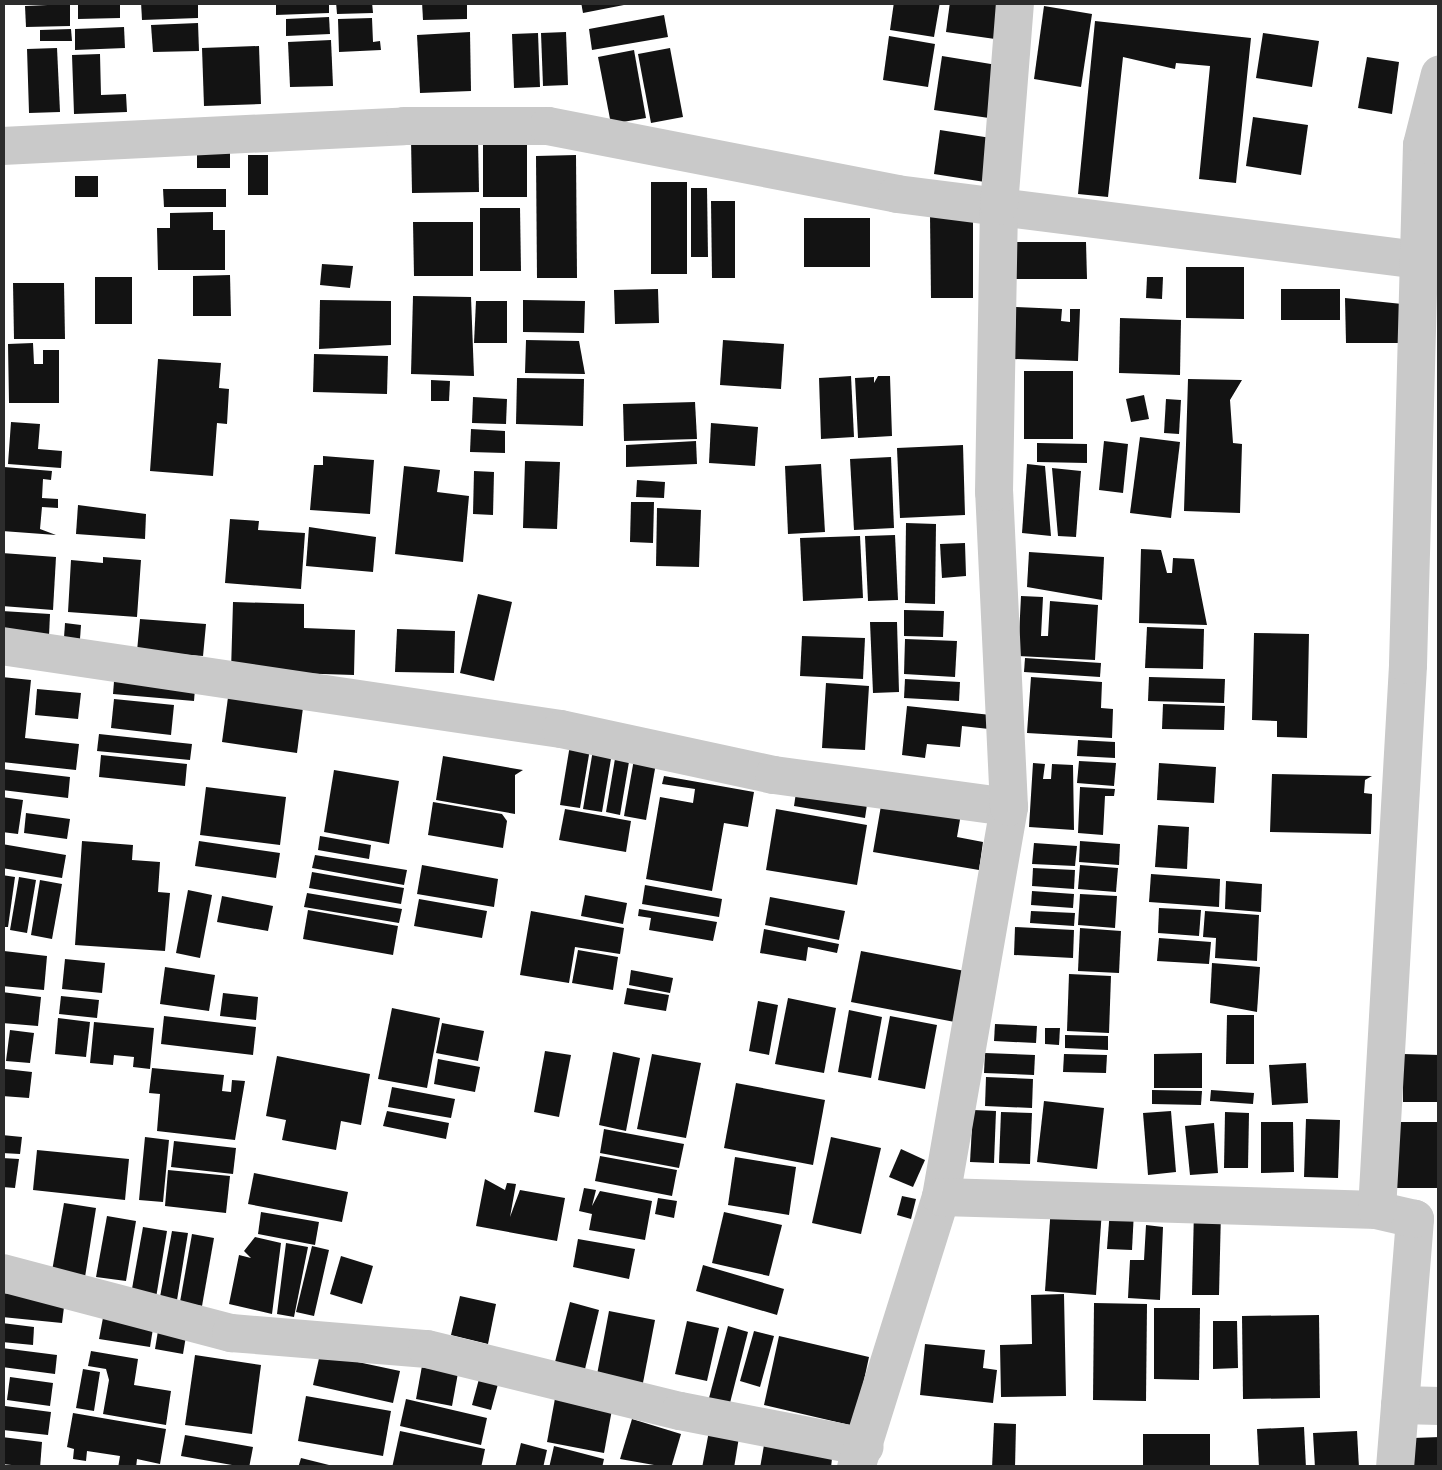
<!DOCTYPE html>
<style>
body{margin:0}
#map{position:relative;width:1442px;height:1470px;overflow:hidden;background:#fff;font-family:Overpass,sans-serif}
div>[style]{position:absolute}
[style*='--x']{left:calc(var(--x)*1px);top:calc(var(--y)*1px);width:calc(var(--w)*1px);rotate:calc(var(--a)*1deg)}
.building>*{inset:0;background:#131313}
.minor>*{height:38px;margin:-19px;padding:0 19px;transform-origin:19px;border-radius:19px;background:#c9c9c9}
span{translate:-50% -50%;white-space:nowrap;text-align:center;line-height:1.15;-webkit-text-stroke:10px #fff;paint-order:stroke}
.frame{position:absolute;inset:0;border:5px solid #2c2c2c;pointer-events:none}
</style>
<div id="map">
<div class="building">
<div style="clip-path:polygon(78px 2px,120px 2px,120px 18px,78px 19px)"></div>
<div style="clip-path:polygon(141px 2px,198px 2px,198px 18px,142px 20px)"></div>
<div style="clip-path:polygon(276px 2px,329px 2px,329px 13px,276px 15px)"></div>
<div style="clip-path:polygon(336px 2px,372px 2px,373px 13px,337px 14px)"></div>
<div style="clip-path:polygon(422px 2px,467px 2px,467px 19px,423px 20px)"></div>
<div style="clip-path:polygon(581px 2px,628px 2px,629px 4px,583px 13px)"></div>
<div style="clip-path:polygon(894px 2px,940px 2px,934px 37px,890px 30px)"></div>
<div style="clip-path:polygon(950px 2px,1001px 2px,995px 39px,946px 32px)"></div>
<div style="clip-path:polygon(70px 4px,70px 26px,26px 27px,25px 6px)"></div>
<div style="clip-path:polygon(1044px 6px,1092px 14px,1081px 87px,1034px 79px)"></div>
<div style="clip-path:polygon(664px 15px,668px 37px,592px 50px,589px 29px)"></div>
<div style="clip-path:polygon(329px 17px,330px 34px,286px 36px,286px 19px)"></div>
<div style="clip-path:polygon(372px 18px,373px 42px,380px 41px,381px 50px,339px 52px,338px 19px)"></div>
<div style="clip-path:polygon(1095px 21px,1251px 38px,1236px 183px,1199px 179px,1210px 66px,1176px 63px,1175px 69px,1123px 57px,1108px 197px,1078px 194px)"></div>
<div style="clip-path:polygon(198px 23px,199px 51px,153px 52px,151px 25px)"></div>
<div style="clip-path:polygon(124px 27px,125px 48px,75px 50px,75px 29px)"></div>
<div style="clip-path:polygon(71px 29px,72px 41px,40px 41px,40px 30px)"></div>
<div style="clip-path:polygon(470px 32px,471px 91px,420px 93px,417px 35px)"></div>
<div style="clip-path:polygon(566px 32px,568px 85px,543px 86px,541px 33px)"></div>
<div style="clip-path:polygon(538px 33px,540px 87px,514px 88px,512px 34px)"></div>
<div style="clip-path:polygon(1263px 33px,1319px 41px,1312px 87px,1256px 78px)"></div>
<div style="clip-path:polygon(889px 36px,935px 44px,928px 87px,883px 80px)"></div>
<div style="clip-path:polygon(331px 40px,333px 86px,290px 87px,288px 42px)"></div>
<div style="clip-path:polygon(259px 46px,261px 104px,204px 106px,202px 48px)"></div>
<div style="clip-path:polygon(57px 48px,60px 112px,29px 113px,27px 49px)"></div>
<div style="clip-path:polygon(670px 48px,683px 117px,651px 123px,638px 54px)"></div>
<div style="clip-path:polygon(634px 50px,646px 118px,611px 124px,598px 57px)"></div>
<div style="clip-path:polygon(100px 54px,101px 95px,126px 94px,127px 112px,74px 114px,72px 55px)"></div>
<div style="clip-path:polygon(942px 56px,997px 65px,989px 118px,934px 110px)"></div>
<div style="clip-path:polygon(1367px 57px,1399px 62px,1392px 114px,1358px 108px)"></div>
<div style="clip-path:polygon(1253px 117px,1308px 125px,1301px 175px,1246px 166px)"></div>
<div style="clip-path:polygon(940px 130px,991px 138px,985px 182px,934px 174px)"></div>
<div style="clip-path:polygon(411px 139px,478px 139px,479px 192px,412px 193px)"></div>
<div style="clip-path:polygon(483px 142px,527px 142px,527px 197px,483px 197px)"></div>
<div style="clip-path:polygon(197px 149px,230px 149px,230px 168px,197px 168px)"></div>
<div style="clip-path:polygon(248px 155px,268px 155px,268px 195px,248px 195px)"></div>
<div style="clip-path:polygon(576px 155px,577px 278px,537px 278px,536px 156px)"></div>
<div style="clip-path:polygon(75px 176px,98px 176px,98px 197px,75px 197px)"></div>
<div style="clip-path:polygon(651px 182px,687px 182px,687px 274px,651px 274px)"></div>
<div style="clip-path:polygon(691px 188px,707px 188px,708px 257px,691px 257px)"></div>
<div style="clip-path:polygon(163px 189px,226px 189px,226px 207px,164px 207px)"></div>
<div style="clip-path:polygon(711px 201px,735px 201px,735px 278px,712px 278px)"></div>
<div style="clip-path:polygon(480px 208px,520px 208px,521px 271px,480px 271px)"></div>
<div style="clip-path:polygon(213px 212px,213px 230px,225px 230px,225px 270px,158px 270px,157px 228px,170px 228px,170px 213px)"></div>
<div style="clip-path:polygon(930px 215px,973px 215px,973px 298px,931px 298px)"></div>
<div style="clip-path:polygon(804px 218px,870px 218px,870px 267px,804px 267px)"></div>
<div style="clip-path:polygon(413px 222px,473px 222px,473px 276px,414px 276px)"></div>
<div style="clip-path:polygon(1000px 242px,1086px 242px,1087px 279px,1000px 279px)"></div>
<div style="clip-path:polygon(322px 264px,353px 266px,350px 288px,320px 285px)"></div>
<div style="clip-path:polygon(1186px 267px,1244px 267px,1244px 319px,1186px 318px)"></div>
<div style="clip-path:polygon(230px 275px,231px 316px,193px 316px,193px 276px)"></div>
<div style="clip-path:polygon(95px 277px,132px 277px,132px 324px,95px 324px)"></div>
<div style="clip-path:polygon(1147px 277px,1163px 277px,1162px 299px,1146px 298px)"></div>
<div style="clip-path:polygon(13px 283px,64px 283px,65px 339px,14px 339px)"></div>
<div style="clip-path:polygon(658px 289px,659px 323px,615px 324px,614px 290px)"></div>
<div style="clip-path:polygon(1281px 289px,1340px 289px,1340px 320px,1281px 320px)"></div>
<div style="clip-path:polygon(413px 296px,471px 297px,474px 376px,411px 374px)"></div>
<div style="clip-path:polygon(1345px 298px,1402px 304px,1402px 343px,1346px 343px)"></div>
<div style="clip-path:polygon(320px 300px,391px 301px,391px 345px,319px 349px)"></div>
<div style="clip-path:polygon(523px 300px,585px 301px,584px 333px,523px 332px)"></div>
<div style="clip-path:polygon(476px 301px,507px 301px,507px 343px,474px 343px)"></div>
<div style="clip-path:polygon(1016px 307px,1062px 309px,1061px 321px,1070px 322px,1070px 309px,1080px 309px,1078px 361px,1014px 359px)"></div>
<div style="clip-path:polygon(1120px 318px,1181px 320px,1180px 375px,1119px 373px)"></div>
<div style="clip-path:polygon(526px 340px,579px 341px,585px 374px,525px 373px)"></div>
<div style="clip-path:polygon(723px 340px,784px 344px,781px 389px,720px 385px)"></div>
<div style="clip-path:polygon(33px 343px,34px 364px,43px 364px,43px 350px,59px 350px,59px 403px,9px 403px,8px 344px)"></div>
<div style="clip-path:polygon(314px 354px,388px 356px,387px 394px,313px 392px)"></div>
<div style="clip-path:polygon(158px 359px,221px 363px,219px 388px,229px 389px,227px 424px,217px 423px,213px 476px,150px 471px)"></div>
<div style="clip-path:polygon(1024px 371px,1073px 371px,1073px 439px,1024px 439px)"></div>
<div style="clip-path:polygon(851px 376px,854px 437px,821px 439px,819px 378px)"></div>
<div style="clip-path:polygon(878px 376px,890px 376px,892px 436px,858px 438px,855px 378px,874px 377px,874px 383px)"></div>
<div style="clip-path:polygon(517px 378px,584px 379px,583px 426px,516px 424px)"></div>
<div style="clip-path:polygon(1188px 379px,1242px 380px,1230px 400px,1233px 443px,1242px 444px,1240px 513px,1184px 511px)"></div>
<div style="clip-path:polygon(431px 380px,450px 381px,449px 401px,431px 401px)"></div>
<div style="clip-path:polygon(1144px 395px,1149px 419px,1131px 422px,1126px 399px)"></div>
<div style="clip-path:polygon(473px 397px,507px 399px,506px 424px,472px 423px)"></div>
<div style="clip-path:polygon(1166px 399px,1181px 400px,1179px 434px,1164px 433px)"></div>
<div style="clip-path:polygon(695px 402px,697px 439px,624px 441px,623px 404px)"></div>
<div style="clip-path:polygon(11px 422px,40px 424px,38px 449px,62px 451px,61px 468px,8px 464px)"></div>
<div style="clip-path:polygon(711px 423px,758px 427px,755px 466px,709px 463px)"></div>
<div style="clip-path:polygon(471px 429px,505px 431px,505px 453px,470px 452px)"></div>
<div style="clip-path:polygon(1140px 437px,1180px 442px,1171px 518px,1130px 513px)"></div>
<div style="clip-path:polygon(696px 441px,697px 464px,626px 467px,626px 445px)"></div>
<div style="clip-path:polygon(1104px 441px,1128px 444px,1123px 493px,1099px 490px)"></div>
<div style="clip-path:polygon(1037px 443px,1087px 444px,1087px 463px,1037px 462px)"></div>
<div style="clip-path:polygon(963px 445px,965px 515px,900px 518px,897px 448px)"></div>
<div style="clip-path:polygon(323px 456px,374px 460px,370px 514px,310px 510px,314px 465px,323px 465px)"></div>
<div style="clip-path:polygon(891px 457px,894px 528px,854px 530px,850px 459px)"></div>
<div style="clip-path:polygon(525px 461px,560px 462px,557px 529px,523px 528px)"></div>
<div style="clip-path:polygon(821px 464px,825px 532px,788px 534px,785px 466px)"></div>
<div style="clip-path:polygon(1027px 464px,1045px 466px,1051px 536px,1022px 533px)"></div>
<div style="clip-path:polygon(404px 466px,440px 470px,437px 492px,469px 496px,463px 562px,395px 554px)"></div>
<div style="clip-path:polygon(4px 467px,52px 471px,51px 480px,43px 479px,42px 498px,58px 499px,58px 508px,42px 507px,40px 529px,56px 535px,2px 531px)"></div>
<div style="clip-path:polygon(1052px 468px,1081px 471px,1076px 537px,1058px 536px)"></div>
<div style="clip-path:polygon(474px 471px,494px 472px,493px 515px,473px 514px)"></div>
<div style="clip-path:polygon(637px 480px,665px 482px,664px 498px,636px 497px)"></div>
<div style="clip-path:polygon(631px 502px,654px 502px,653px 543px,630px 542px)"></div>
<div style="clip-path:polygon(78px 505px,146px 514px,145px 539px,76px 534px)"></div>
<div style="clip-path:polygon(657px 508px,701px 510px,699px 567px,656px 566px)"></div>
<div style="clip-path:polygon(230px 519px,259px 521px,258px 530px,305px 533px,301px 589px,225px 583px)"></div>
<div style="clip-path:polygon(906px 523px,936px 524px,935px 604px,905px 603px)"></div>
<div style="clip-path:polygon(309px 527px,376px 537px,373px 572px,306px 566px)"></div>
<div style="clip-path:polygon(895px 535px,898px 600px,868px 601px,865px 536px)"></div>
<div style="clip-path:polygon(860px 536px,863px 598px,803px 601px,800px 538px)"></div>
<div style="clip-path:polygon(965px 543px,966px 576px,942px 578px,940px 544px)"></div>
<div style="clip-path:polygon(1141px 549px,1161px 550px,1167px 573px,1172px 573px,1173px 558px,1194px 559px,1207px 625px,1139px 623px)"></div>
<div style="clip-path:polygon(1029px 552px,1104px 557px,1102px 600px,1027px 587px)"></div>
<div style="clip-path:polygon(2px 553px,56px 557px,53px 610px,2px 606px)"></div>
<div style="clip-path:polygon(103px 557px,141px 560px,137px 617px,68px 612px,71px 560px,103px 563px)"></div>
<div style="clip-path:polygon(478px 594px,512px 602px,494px 681px,460px 673px)"></div>
<div style="clip-path:polygon(1021px 596px,1043px 597px,1041px 636px,1048px 636px,1050px 601px,1098px 605px,1095px 660px,1018px 656px)"></div>
<div style="clip-path:polygon(233px 602px,304px 604px,304px 628px,355px 630px,354px 675px,231px 671px)"></div>
<div style="clip-path:polygon(904px 610px,944px 611px,943px 637px,904px 636px)"></div>
<div style="clip-path:polygon(2px 611px,50px 614px,49px 636px,2px 633px)"></div>
<div style="clip-path:polygon(140px 619px,206px 624px,203px 656px,137px 651px)"></div>
<div style="clip-path:polygon(870px 622px,897px 622px,899px 692px,873px 693px)"></div>
<div style="clip-path:polygon(65px 623px,81px 625px,80px 639px,64px 638px)"></div>
<div style="clip-path:polygon(1147px 627px,1204px 629px,1203px 669px,1145px 668px)"></div>
<div style="clip-path:polygon(397px 629px,455px 631px,454px 673px,395px 672px)"></div>
<div style="clip-path:polygon(1254px 633px,1309px 634px,1307px 738px,1277px 737px,1277px 721px,1252px 720px)"></div>
<div style="clip-path:polygon(802px 636px,865px 638px,863px 679px,800px 676px)"></div>
<div style="clip-path:polygon(905px 639px,957px 641px,955px 677px,904px 674px)"></div>
<div style="clip-path:polygon(1025px 658px,1101px 663px,1100px 677px,1024px 672px)"></div>
<div style="clip-path:polygon(115px 669px,196px 676px,194px 701px,113px 694px)"></div>
<div style="clip-path:polygon(2px 677px,31px 680px,25px 738px,79px 744px,76px 770px,2px 762px)"></div>
<div style="clip-path:polygon(1031px 677px,1102px 682px,1101px 708px,1113px 709px,1112px 738px,1027px 733px)"></div>
<div style="clip-path:polygon(1149px 677px,1225px 679px,1224px 703px,1148px 701px)"></div>
<div style="clip-path:polygon(905px 679px,960px 682px,959px 701px,904px 698px)"></div>
<div style="clip-path:polygon(826px 683px,869px 686px,865px 750px,822px 748px)"></div>
<div style="clip-path:polygon(37px 689px,81px 693px,78px 719px,35px 715px)"></div>
<div style="clip-path:polygon(229px 690px,304px 700px,297px 753px,222px 742px)"></div>
<div style="clip-path:polygon(114px 699px,174px 705px,171px 735px,111px 728px)"></div>
<div style="clip-path:polygon(1163px 704px,1225px 706px,1224px 730px,1162px 729px)"></div>
<div style="clip-path:polygon(907px 706px,991px 715px,989px 729px,962px 726px,960px 747px,927px 744px,925px 758px,902px 755px)"></div>
<div style="clip-path:polygon(99px 734px,192px 744px,190px 760px,97px 751px)"></div>
<div style="clip-path:polygon(571px 739px,591px 743px,580px 808px,560px 805px)"></div>
<div style="clip-path:polygon(1078px 740px,1115px 742px,1115px 758px,1077px 756px)"></div>
<div style="clip-path:polygon(637px 742px,659px 746px,646px 820px,624px 816px)"></div>
<div style="clip-path:polygon(594px 744px,613px 747px,602px 812px,583px 809px)"></div>
<div style="clip-path:polygon(617px 747px,631px 750px,620px 815px,606px 812px)"></div>
<div style="clip-path:polygon(101px 755px,187px 764px,185px 786px,99px 777px)"></div>
<div style="clip-path:polygon(443px 756px,523px 770px,515px 775px,515px 814px,436px 800px)"></div>
<div style="clip-path:polygon(1079px 761px,1116px 763px,1114px 786px,1077px 783px)"></div>
<div style="clip-path:polygon(1033px 763px,1045px 764px,1043px 779px,1051px 779px,1052px 764px,1073px 765px,1074px 830px,1029px 827px)"></div>
<div style="clip-path:polygon(1159px 763px,1216px 767px,1214px 803px,1157px 800px)"></div>
<div style="clip-path:polygon(2px 769px,70px 777px,68px 798px,2px 790px)"></div>
<div style="clip-path:polygon(334px 770px,399px 781px,389px 844px,324px 832px)"></div>
<div style="clip-path:polygon(1272px 774px,1372px 776px,1365px 780px,1364px 793px,1372px 794px,1371px 834px,1270px 832px)"></div>
<div style="clip-path:polygon(664px 776px,754px 792px,748px 827px,724px 823px,712px 891px,646px 879px,660px 797px,693px 803px,695px 789px,662px 784px)"></div>
<div style="clip-path:polygon(797px 786px,868px 798px,865px 818px,794px 806px)"></div>
<div style="clip-path:polygon(206px 787px,286px 797px,280px 845px,200px 835px)"></div>
<div style="clip-path:polygon(1080px 787px,1115px 789px,1114px 796px,1105px 796px,1103px 835px,1078px 833px)"></div>
<div style="clip-path:polygon(883px 794px,962px 808px,957px 837px,983px 842px,979px 870px,873px 852px)"></div>
<div style="clip-path:polygon(2px 797px,23px 800px,18px 834px,2px 832px)"></div>
<div style="clip-path:polygon(433px 802px,502px 814px,507px 821px,503px 848px,428px 835px)"></div>
<div style="clip-path:polygon(565px 809px,631px 821px,626px 852px,559px 840px)"></div>
<div style="clip-path:polygon(776px 809px,867px 825px,857px 885px,766px 870px)"></div>
<div style="clip-path:polygon(26px 813px,70px 819px,67px 839px,24px 833px)"></div>
<div style="clip-path:polygon(1158px 825px,1189px 827px,1187px 869px,1155px 867px)"></div>
<div style="clip-path:polygon(320px 836px,371px 845px,369px 859px,318px 850px)"></div>
<div style="clip-path:polygon(82px 841px,133px 845px,132px 860px,160px 862px,158px 892px,170px 893px,165px 951px,75px 945px)"></div>
<div style="clip-path:polygon(199px 841px,280px 853px,276px 878px,195px 866px)"></div>
<div style="clip-path:polygon(1080px 841px,1120px 844px,1119px 865px,1079px 862px)"></div>
<div style="clip-path:polygon(1034px 843px,1077px 846px,1075px 866px,1032px 864px)"></div>
<div style="clip-path:polygon(2px 844px,66px 855px,62px 878px,2px 868px)"></div>
<div style="clip-path:polygon(315px 855px,407px 870px,404px 885px,312px 868px)"></div>
<div style="clip-path:polygon(422px 865px,498px 879px,494px 907px,417px 894px)"></div>
<div style="clip-path:polygon(1080px 865px,1118px 868px,1116px 892px,1078px 889px)"></div>
<div style="clip-path:polygon(1033px 868px,1075px 870px,1074px 889px,1032px 886px)"></div>
<div style="clip-path:polygon(312px 872px,404px 888px,401px 904px,309px 888px)"></div>
<div style="clip-path:polygon(1151px 874px,1220px 879px,1219px 907px,1149px 902px)"></div>
<div style="clip-path:polygon(2px 875px,15px 877px,8px 927px,2px 927px)"></div>
<div style="clip-path:polygon(19px 877px,36px 880px,27px 933px,10px 930px)"></div>
<div style="clip-path:polygon(40px 880px,62px 884px,52px 939px,31px 935px)"></div>
<div style="clip-path:polygon(1226px 881px,1262px 884px,1261px 912px,1225px 909px)"></div>
<div style="clip-path:polygon(645px 885px,722px 899px,719px 917px,642px 904px)"></div>
<div style="clip-path:polygon(188px 890px,212px 895px,200px 958px,176px 953px)"></div>
<div style="clip-path:polygon(1032px 891px,1074px 894px,1073px 908px,1031px 905px)"></div>
<div style="clip-path:polygon(307px 893px,402px 909px,399px 923px,304px 907px)"></div>
<div style="clip-path:polygon(1080px 894px,1117px 896px,1115px 928px,1078px 925px)"></div>
<div style="clip-path:polygon(585px 895px,627px 903px,623px 924px,581px 916px)"></div>
<div style="clip-path:polygon(222px 896px,273px 906px,268px 931px,217px 922px)"></div>
<div style="clip-path:polygon(770px 897px,845px 911px,839px 940px,765px 925px)"></div>
<div style="clip-path:polygon(419px 899px,487px 911px,482px 938px,414px 926px)"></div>
<div style="clip-path:polygon(1159px 908px,1201px 910px,1199px 936px,1158px 933px)"></div>
<div style="clip-path:polygon(639px 909px,717px 922px,713px 941px,649px 930px,651px 918px,638px 916px)"></div>
<div style="clip-path:polygon(308px 910px,398px 926px,393px 955px,303px 939px)"></div>
<div style="clip-path:polygon(531px 911px,624px 928px,620px 954px,575px 947px,569px 983px,520px 975px)"></div>
<div style="clip-path:polygon(1031px 911px,1075px 913px,1074px 926px,1030px 923px)"></div>
<div style="clip-path:polygon(1205px 911px,1259px 915px,1257px 961px,1215px 958px,1216px 938px,1203px 937px)"></div>
<div style="clip-path:polygon(1015px 927px,1074px 930px,1073px 958px,1014px 955px)"></div>
<div style="clip-path:polygon(1080px 928px,1121px 931px,1119px 973px,1078px 971px)"></div>
<div style="clip-path:polygon(764px 929px,839px 944px,837px 953px,808px 947px,806px 961px,760px 953px)"></div>
<div style="clip-path:polygon(1159px 938px,1211px 942px,1209px 964px,1157px 961px)"></div>
<div style="clip-path:polygon(578px 950px,618px 957px,613px 990px,572px 983px)"></div>
<div style="clip-path:polygon(4px 951px,47px 956px,44px 990px,2px 986px)"></div>
<div style="clip-path:polygon(861px 951px,970px 972px,960px 1023px,851px 1002px)"></div>
<div style="clip-path:polygon(65px 959px,105px 963px,102px 993px,62px 989px)"></div>
<div style="clip-path:polygon(1212px 963px,1260px 967px,1257px 1012px,1210px 1003px)"></div>
<div style="clip-path:polygon(165px 967px,215px 975px,209px 1011px,160px 1004px)"></div>
<div style="clip-path:polygon(631px 970px,673px 978px,670px 993px,629px 985px)"></div>
<div style="clip-path:polygon(1069px 974px,1111px 976px,1109px 1033px,1067px 1031px)"></div>
<div style="clip-path:polygon(627px 988px,669px 995px,666px 1011px,624px 1004px)"></div>
<div style="clip-path:polygon(2px 992px,41px 997px,38px 1026px,2px 1023px)"></div>
<div style="clip-path:polygon(223px 993px,258px 997px,256px 1020px,220px 1016px)"></div>
<div style="clip-path:polygon(61px 996px,99px 1000px,97px 1018px,59px 1014px)"></div>
<div style="clip-path:polygon(788px 998px,836px 1008px,824px 1073px,775px 1064px)"></div>
<div style="clip-path:polygon(758px 1001px,778px 1005px,769px 1055px,749px 1051px)"></div>
<div style="clip-path:polygon(392px 1008px,440px 1018px,427px 1088px,378px 1079px)"></div>
<div style="clip-path:polygon(849px 1010px,882px 1017px,871px 1078px,838px 1072px)"></div>
<div style="clip-path:polygon(1227px 1015px,1254px 1015px,1254px 1064px,1226px 1064px)"></div>
<div style="clip-path:polygon(164px 1016px,256px 1027px,253px 1055px,161px 1044px)"></div>
<div style="clip-path:polygon(890px 1016px,937px 1025px,925px 1089px,878px 1080px)"></div>
<div style="clip-path:polygon(58px 1018px,90px 1022px,86px 1057px,55px 1054px)"></div>
<div style="clip-path:polygon(94px 1022px,154px 1028px,150px 1069px,133px 1067px,134px 1057px,114px 1055px,113px 1065px,90px 1063px)"></div>
<div style="clip-path:polygon(442px 1023px,484px 1031px,478px 1061px,436px 1053px)"></div>
<div style="clip-path:polygon(995px 1024px,1037px 1026px,1036px 1043px,994px 1041px)"></div>
<div style="clip-path:polygon(1045px 1028px,1060px 1028px,1059px 1045px,1045px 1044px)"></div>
<div style="clip-path:polygon(10px 1030px,34px 1033px,30px 1063px,6px 1061px)"></div>
<div style="clip-path:polygon(1065px 1035px,1108px 1036px,1108px 1050px,1065px 1048px)"></div>
<div style="clip-path:polygon(545px 1051px,571px 1055px,559px 1117px,534px 1112px)"></div>
<div style="clip-path:polygon(613px 1052px,640px 1058px,626px 1131px,599px 1125px)"></div>
<div style="clip-path:polygon(985px 1053px,1035px 1055px,1034px 1075px,984px 1073px)"></div>
<div style="clip-path:polygon(1202px 1053px,1202px 1088px,1154px 1088px,1154px 1054px)"></div>
<div style="clip-path:polygon(652px 1054px,701px 1063px,686px 1138px,637px 1129px)"></div>
<div style="clip-path:polygon(1064px 1054px,1107px 1055px,1106px 1073px,1063px 1072px)"></div>
<div style="clip-path:polygon(1403px 1054px,1440px 1055px,1440px 1102px,1403px 1102px)"></div>
<div style="clip-path:polygon(277px 1056px,370px 1074px,361px 1125px,341px 1121px,336px 1150px,282px 1140px,286px 1120px,266px 1116px)"></div>
<div style="clip-path:polygon(438px 1059px,480px 1067px,475px 1092px,434px 1084px)"></div>
<div style="clip-path:polygon(1306px 1063px,1308px 1103px,1272px 1105px,1269px 1065px)"></div>
<div style="clip-path:polygon(152px 1068px,224px 1075px,222px 1091px,231px 1092px,232px 1080px,245px 1081px,235px 1140px,157px 1131px,160px 1094px,149px 1093px)"></div>
<div style="clip-path:polygon(5px 1069px,32px 1072px,29px 1098px,2px 1096px)"></div>
<div style="clip-path:polygon(986px 1077px,1033px 1079px,1032px 1108px,985px 1106px)"></div>
<div style="clip-path:polygon(736px 1083px,825px 1100px,813px 1165px,724px 1148px)"></div>
<div style="clip-path:polygon(392px 1087px,455px 1099px,451px 1118px,388px 1107px)"></div>
<div style="clip-path:polygon(1152px 1090px,1202px 1091px,1201px 1105px,1152px 1104px)"></div>
<div style="clip-path:polygon(1211px 1090px,1254px 1093px,1253px 1104px,1210px 1101px)"></div>
<div style="clip-path:polygon(1044px 1101px,1104px 1108px,1097px 1169px,1037px 1162px)"></div>
<div style="clip-path:polygon(973px 1110px,996px 1111px,994px 1163px,970px 1162px)"></div>
<div style="clip-path:polygon(387px 1111px,449px 1123px,446px 1139px,383px 1126px)"></div>
<div style="clip-path:polygon(1171px 1111px,1176px 1172px,1148px 1175px,1143px 1113px)"></div>
<div style="clip-path:polygon(1001px 1112px,1032px 1113px,1030px 1164px,999px 1163px)"></div>
<div style="clip-path:polygon(1225px 1112px,1249px 1113px,1248px 1168px,1224px 1168px)"></div>
<div style="clip-path:polygon(1306px 1119px,1340px 1120px,1338px 1178px,1304px 1177px)"></div>
<div style="clip-path:polygon(1261px 1122px,1293px 1122px,1294px 1172px,1261px 1173px)"></div>
<div style="clip-path:polygon(1397px 1122px,1440px 1122px,1440px 1188px,1397px 1188px)"></div>
<div style="clip-path:polygon(1214px 1123px,1218px 1173px,1190px 1175px,1185px 1126px)"></div>
<div style="clip-path:polygon(604px 1129px,684px 1144px,679px 1168px,600px 1153px)"></div>
<div style="clip-path:polygon(2px 1135px,22px 1137px,20px 1154px,2px 1153px)"></div>
<div style="clip-path:polygon(145px 1137px,169px 1140px,163px 1202px,139px 1200px)"></div>
<div style="clip-path:polygon(831px 1137px,881px 1148px,861px 1234px,812px 1223px)"></div>
<div style="clip-path:polygon(174px 1141px,236px 1148px,233px 1174px,171px 1167px)"></div>
<div style="clip-path:polygon(901px 1149px,925px 1160px,913px 1187px,889px 1177px)"></div>
<div style="clip-path:polygon(37px 1150px,129px 1159px,125px 1200px,33px 1190px)"></div>
<div style="clip-path:polygon(600px 1156px,677px 1170px,672px 1196px,595px 1181px)"></div>
<div style="clip-path:polygon(735px 1157px,796px 1167px,789px 1215px,728px 1205px)"></div>
<div style="clip-path:polygon(2px 1158px,19px 1159px,15px 1188px,2px 1187px)"></div>
<div style="clip-path:polygon(168px 1170px,230px 1176px,226px 1213px,165px 1206px)"></div>
<div style="clip-path:polygon(254px 1173px,348px 1192px,342px 1222px,248px 1204px)"></div>
<div style="clip-path:polygon(485px 1179px,505px 1190px,507px 1183px,516px 1184px,510px 1217px,520px 1190px,565px 1198px,557px 1241px,476px 1226px)"></div>
<div style="clip-path:polygon(584px 1188px,596px 1190px,592px 1206px,600px 1191px,652px 1201px,645px 1240px,589px 1230px,592px 1214px,579px 1211px)"></div>
<div style="clip-path:polygon(902px 1196px,916px 1199px,911px 1219px,897px 1215px)"></div>
<div style="clip-path:polygon(658px 1198px,677px 1201px,674px 1218px,655px 1214px)"></div>
<div style="clip-path:polygon(64px 1203px,96px 1208px,85px 1277px,52px 1271px)"></div>
<div style="clip-path:polygon(1051px 1206px,1102px 1210px,1096px 1295px,1045px 1291px)"></div>
<div style="clip-path:polygon(1110px 1209px,1134px 1211px,1132px 1250px,1107px 1249px)"></div>
<div style="clip-path:polygon(1194px 1210px,1221px 1211px,1219px 1295px,1192px 1295px)"></div>
<div style="clip-path:polygon(261px 1212px,319px 1222px,315px 1245px,258px 1234px)"></div>
<div style="clip-path:polygon(724px 1212px,782px 1225px,769px 1276px,712px 1263px)"></div>
<div style="clip-path:polygon(107px 1216px,136px 1221px,126px 1281px,96px 1277px)"></div>
<div style="clip-path:polygon(1146px 1225px,1163px 1227px,1160px 1300px,1128px 1298px,1130px 1260px,1144px 1260px)"></div>
<div style="clip-path:polygon(143px 1227px,167px 1231px,155px 1304px,130px 1300px)"></div>
<div style="clip-path:polygon(172px 1231px,188px 1233px,177px 1300px,160px 1297px)"></div>
<div style="clip-path:polygon(192px 1234px,214px 1238px,202px 1306px,180px 1302px)"></div>
<div style="clip-path:polygon(255px 1237px,281px 1243px,272px 1314px,229px 1304px,239px 1255px,251px 1258px,244px 1251px)"></div>
<div style="clip-path:polygon(578px 1239px,635px 1249px,629px 1279px,573px 1267px)"></div>
<div style="clip-path:polygon(286px 1243px,308px 1247px,294px 1317px,277px 1314px)"></div>
<div style="clip-path:polygon(312px 1246px,329px 1250px,314px 1316px,296px 1312px)"></div>
<div style="clip-path:polygon(341px 1256px,373px 1266px,362px 1304px,330px 1294px)"></div>
<div style="clip-path:polygon(703px 1265px,784px 1289px,777px 1315px,696px 1291px)"></div>
<div style="clip-path:polygon(2px 1293px,65px 1299px,62px 1323px,2px 1317px)"></div>
<div style="clip-path:polygon(1064px 1294px,1066px 1396px,1001px 1397px,1000px 1345px,1032px 1344px,1031px 1295px)"></div>
<div style="clip-path:polygon(460px 1296px,496px 1304px,488px 1344px,451px 1335px)"></div>
<div style="clip-path:polygon(570px 1302px,599px 1310px,585px 1369px,555px 1362px)"></div>
<div style="clip-path:polygon(1094px 1303px,1147px 1304px,1146px 1401px,1093px 1400px)"></div>
<div style="clip-path:polygon(105px 1307px,155px 1316px,150px 1347px,99px 1339px)"></div>
<div style="clip-path:polygon(1154px 1308px,1200px 1308px,1199px 1380px,1154px 1379px)"></div>
<div style="clip-path:polygon(609px 1311px,655px 1320px,642px 1388px,596px 1380px)"></div>
<div style="clip-path:polygon(1319px 1315px,1320px 1398px,1243px 1399px,1242px 1316px)"></div>
<div style="clip-path:polygon(160px 1319px,188px 1324px,183px 1354px,155px 1349px)"></div>
<div style="clip-path:polygon(687px 1321px,719px 1328px,707px 1381px,675px 1374px)"></div>
<div style="clip-path:polygon(1213px 1321px,1237px 1321px,1238px 1368px,1213px 1369px)"></div>
<div style="clip-path:polygon(2px 1323px,34px 1327px,33px 1345px,2px 1342px)"></div>
<div style="clip-path:polygon(728px 1326px,748px 1332px,730px 1403px,709px 1398px)"></div>
<div style="clip-path:polygon(754px 1331px,774px 1336px,760px 1387px,740px 1381px)"></div>
<div style="clip-path:polygon(779px 1336px,869px 1357px,854px 1426px,764px 1405px)"></div>
<div style="clip-path:polygon(925px 1344px,985px 1350px,983px 1368px,997px 1370px,993px 1403px,920px 1395px)"></div>
<div style="clip-path:polygon(2px 1348px,57px 1355px,55px 1374px,2px 1367px)"></div>
<div style="clip-path:polygon(91px 1351px,138px 1359px,134px 1385px,171px 1391px,166px 1425px,103px 1414px,109px 1380px,106px 1369px,88px 1366px)"></div>
<div style="clip-path:polygon(320px 1354px,400px 1371px,393px 1403px,313px 1385px)"></div>
<div style="clip-path:polygon(195px 1355px,261px 1365px,252px 1434px,185px 1425px)"></div>
<div style="clip-path:polygon(422px 1366px,458px 1373px,452px 1406px,416px 1399px)"></div>
<div style="clip-path:polygon(83px 1369px,100px 1372px,94px 1411px,76px 1408px)"></div>
<div style="clip-path:polygon(10px 1377px,53px 1383px,50px 1406px,7px 1400px)"></div>
<div style="clip-path:polygon(479px 1379px,498px 1384px,491px 1410px,472px 1405px)"></div>
<div style="clip-path:polygon(556px 1393px,613px 1404px,604px 1453px,547px 1442px)"></div>
<div style="clip-path:polygon(306px 1396px,391px 1411px,383px 1456px,298px 1441px)"></div>
<div style="clip-path:polygon(406px 1399px,487px 1418px,481px 1445px,400px 1426px)"></div>
<div style="clip-path:polygon(5px 1406px,51px 1412px,48px 1435px,3px 1430px)"></div>
<div style="clip-path:polygon(73px 1413px,166px 1429px,160px 1464px,137px 1459px,136px 1468px,118px 1468px,120px 1456px,87px 1451px,86px 1461px,73px 1459px,74px 1449px,67px 1447px)"></div>
<div style="clip-path:polygon(632px 1419px,681px 1434px,671px 1468px,620px 1459px)"></div>
<div style="clip-path:polygon(994px 1423px,1016px 1424px,1015px 1468px,992px 1468px)"></div>
<div style="clip-path:polygon(1304px 1427px,1306px 1468px,1259px 1468px,1257px 1429px)"></div>
<div style="clip-path:polygon(400px 1431px,485px 1449px,481px 1468px,392px 1468px)"></div>
<div style="clip-path:polygon(709px 1431px,739px 1437px,734px 1468px,702px 1468px)"></div>
<div style="clip-path:polygon(1357px 1431px,1359px 1468px,1315px 1468px,1313px 1433px)"></div>
<div style="clip-path:polygon(1143px 1434px,1210px 1434px,1210px 1468px,1143px 1468px)"></div>
<div style="clip-path:polygon(185px 1435px,253px 1447px,249px 1468px,181px 1456px)"></div>
<div style="clip-path:polygon(2px 1437px,42px 1442px,40px 1468px,2px 1464px)"></div>
<div style="clip-path:polygon(1440px 1437px,1440px 1467px,1414px 1468px,1413px 1438px)"></div>
<div style="clip-path:polygon(521px 1443px,547px 1450px,543px 1468px,515px 1468px)"></div>
<div style="clip-path:polygon(764px 1445px,832px 1458px,831px 1468px,760px 1468px)"></div>
<div style="clip-path:polygon(554px 1446px,604px 1459px,602px 1468px,549px 1468px)"></div>
<div style="clip-path:polygon(301px 1458px,333px 1466px,333px 1468px,298px 1468px)"></div>
</div>
<div class="minor">
<div style="--x:2;--y:146;--w:402;--a:-2.8"></div>
<div style="--x:404;--y:126;--w:144;--a:0"></div>
<div style="--x:548;--y:126;--w:356;--a:11"></div>
<div style="--x:897;--y:194;--w:526;--a:7.21"></div>
<div style="--x:2;--y:646;--w:565;--a:8.45"></div>
<div style="--x:561;--y:729;--w:218;--a:12.2"></div>
<div style="--x:774;--y:775;--w:237;--a:7.8"></div>
<div style="--x:941;--y:1197;--w:396;--a:-80.1"></div>
<div style="--x:1009;--y:807;--w:315;--a:-92.7"></div>
<div style="--x:994;--y:492;--w:286;--a:-89"></div>
<div style="--x:999;--y:206;--w:205;--a:-85.5"></div>
<div style="--x:2;--y:1273;--w:237;--a:14.7"></div>
<div style="--x:231;--y:1333;--w:197;--a:4.7"></div>
<div style="--x:427;--y:1349;--w:260;--a:13.8"></div>
<div style="--x:680;--y:1411;--w:188;--a:11"></div>
<div style="--x:1400;--y:1405;--w:40;--a:1.4"></div>
<div style="--x:856;--y:1468;--w:284;--a:-72.6"></div>
<div style="--x:941;--y:1197;--w:436;--a:1.7"></div>
<div style="--x:1395;--y:1468;--w:250;--a:-85.4"></div>
<div style="--x:1415;--y:1219;--w:39;--a:-167"></div>
<div style="--x:1377;--y:1210;--w:546;--a:-86.74"></div>
<div style="--x:1408;--y:665;--w:520;--a:-88.46"></div>
<div style="--x:1422;--y:145;--w:73;--a:-75.8"></div>
</div>
<div class="frame"></div>
</div>
